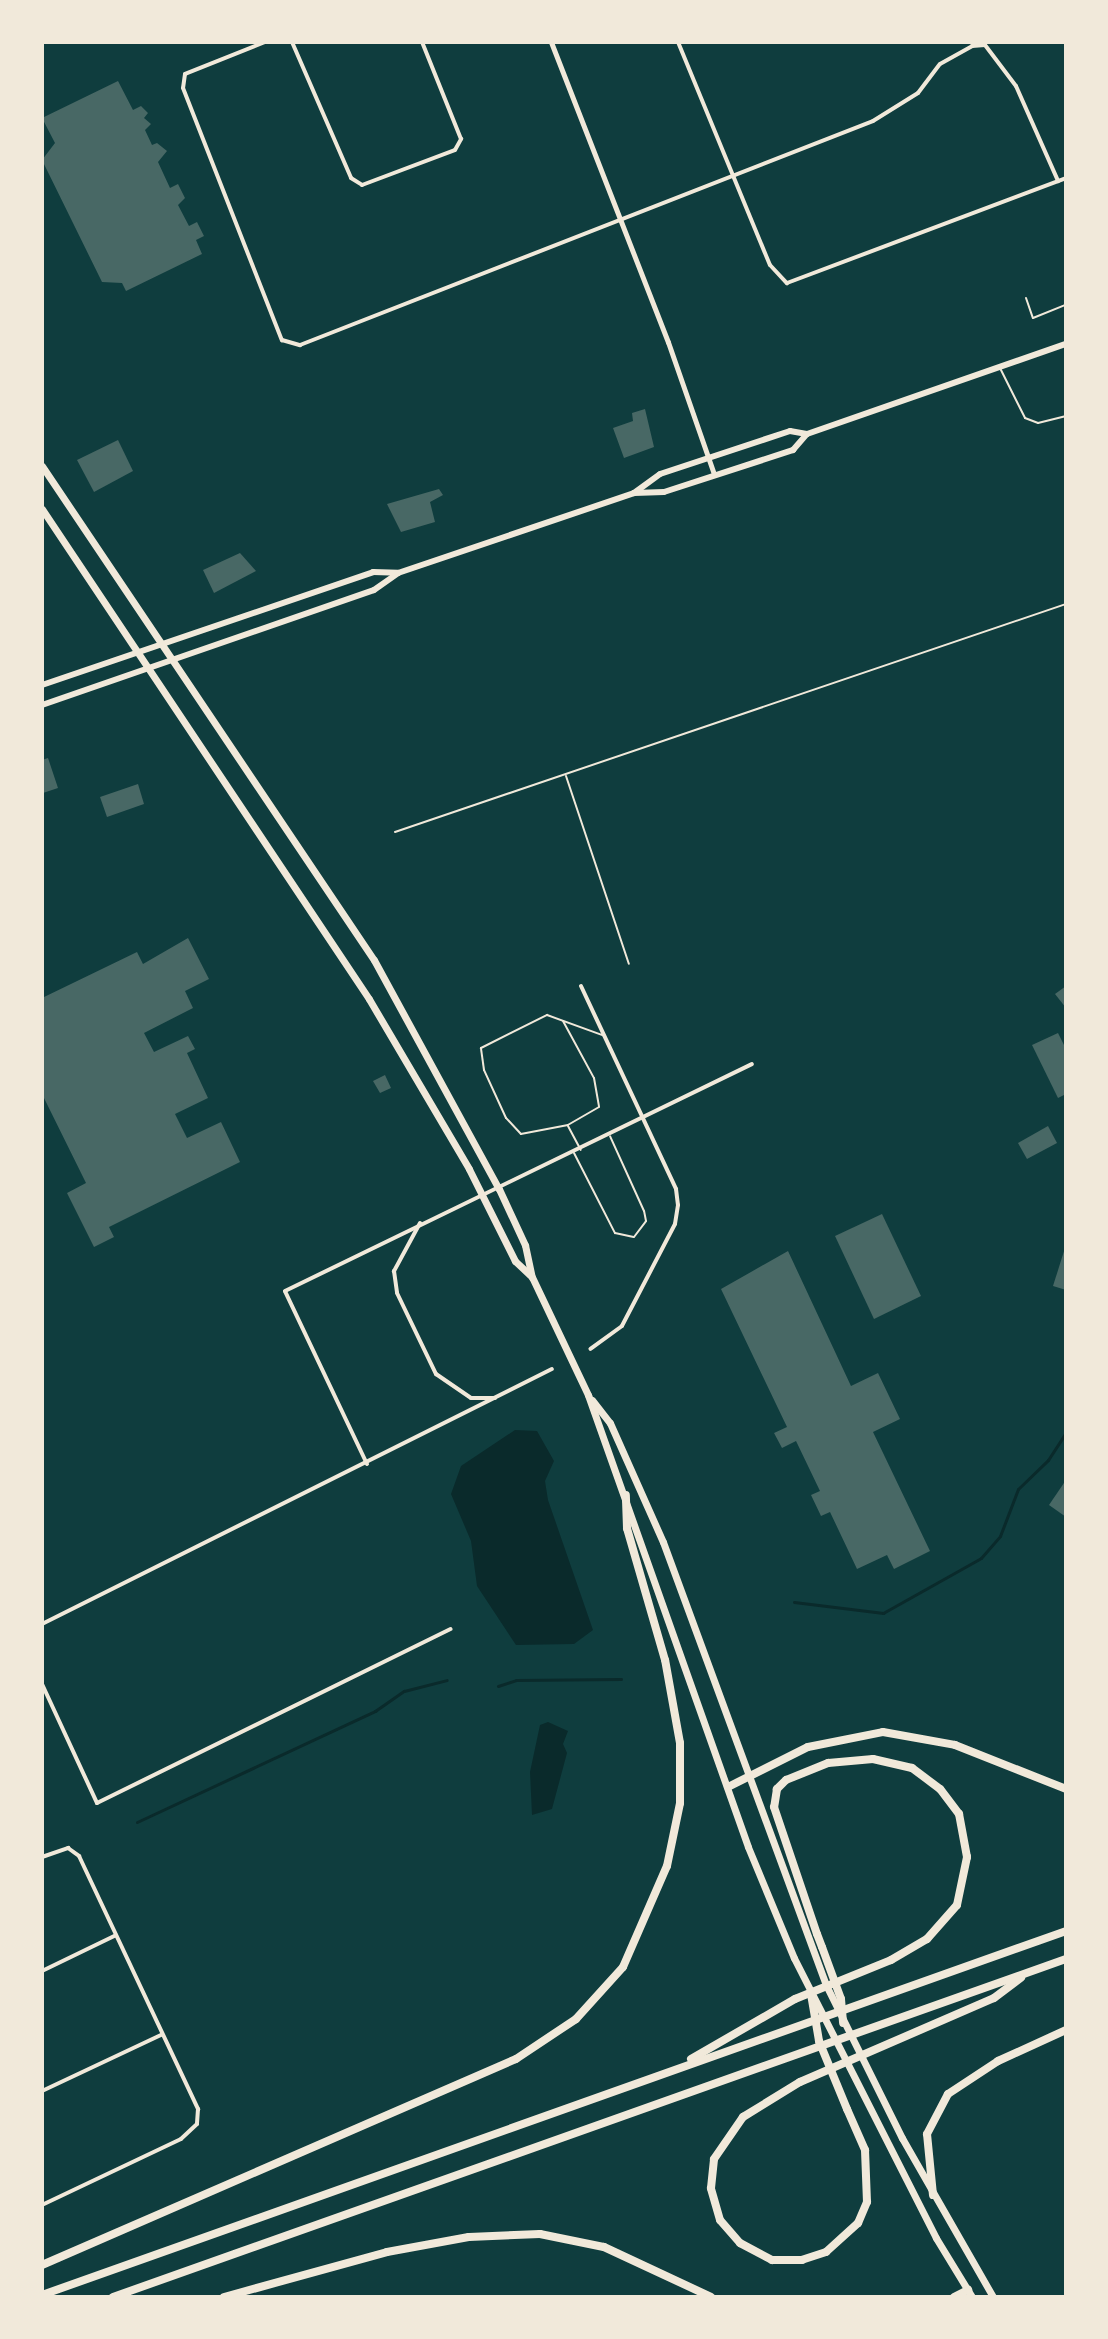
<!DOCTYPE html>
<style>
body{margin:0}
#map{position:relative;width:1108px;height:2339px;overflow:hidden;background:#0f3d3e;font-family:Cabin,sans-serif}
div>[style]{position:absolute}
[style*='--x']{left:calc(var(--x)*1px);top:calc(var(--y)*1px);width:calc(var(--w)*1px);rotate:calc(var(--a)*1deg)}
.water>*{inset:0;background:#0a2a2b}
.stream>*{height:3px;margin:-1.5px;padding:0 1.5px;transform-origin:1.5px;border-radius:1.5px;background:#0a2a2b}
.building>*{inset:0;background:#486865}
.service>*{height:2px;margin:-1px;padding:0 1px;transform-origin:1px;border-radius:1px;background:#f1e9da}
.minor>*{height:4px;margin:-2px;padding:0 2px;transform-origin:2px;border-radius:2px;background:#f1e9da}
.tertiary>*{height:5px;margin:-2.5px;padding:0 2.5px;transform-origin:2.5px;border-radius:2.5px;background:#f1e9da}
.secondary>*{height:6px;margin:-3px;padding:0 3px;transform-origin:3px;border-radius:3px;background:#f1e9da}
.primary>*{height:7px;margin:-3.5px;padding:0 3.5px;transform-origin:3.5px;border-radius:3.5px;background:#f1e9da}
.motorway>*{height:8px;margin:-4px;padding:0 4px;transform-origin:4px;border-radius:4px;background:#f1e9da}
span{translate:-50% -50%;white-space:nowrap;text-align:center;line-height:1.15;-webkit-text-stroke:6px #f1e9da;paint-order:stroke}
.frame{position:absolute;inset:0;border:44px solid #f1e9da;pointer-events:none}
</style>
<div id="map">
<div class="water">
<div style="clip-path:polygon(515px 1430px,537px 1431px,554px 1461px,545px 1481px,548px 1500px,593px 1630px,574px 1644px,516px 1645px,477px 1586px,471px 1541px,451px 1494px,461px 1466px)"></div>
<div style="clip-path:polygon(548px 1722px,568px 1731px,563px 1744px,567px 1753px,552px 1809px,532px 1815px,530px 1772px,540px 1725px)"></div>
</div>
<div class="stream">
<div style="--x:794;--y:1602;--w:90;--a:7"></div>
<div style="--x:883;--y:1613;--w:112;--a:-29.3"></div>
<div style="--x:981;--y:1558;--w:29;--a:-49"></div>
<div style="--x:1000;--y:1536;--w:50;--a:-69"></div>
<div style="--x:1018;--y:1489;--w:42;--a:-44"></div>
<div style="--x:1048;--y:1460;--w:33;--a:-57"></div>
<div style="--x:498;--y:1686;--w:19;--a:-18"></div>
<div style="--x:516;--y:1680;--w:105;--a:-0.5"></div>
<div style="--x:137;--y:1822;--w:263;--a:-25"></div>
<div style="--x:375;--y:1711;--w:35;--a:-35"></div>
<div style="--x:404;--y:1691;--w:44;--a:-14.3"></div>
</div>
<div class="building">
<div style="clip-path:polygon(118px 81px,133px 110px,141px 106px,148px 113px,144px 118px,151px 124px,145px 130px,152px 145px,157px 143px,167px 151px,158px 162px,170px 188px,178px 184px,185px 198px,178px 205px,189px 226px,197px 222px,204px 236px,196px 240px,202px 254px,126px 291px,122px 283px,102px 282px,42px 160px,55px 143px,42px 118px)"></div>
<div style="clip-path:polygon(645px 409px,654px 447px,624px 458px,613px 428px,633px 421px,632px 413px)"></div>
<div style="clip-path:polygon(118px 440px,133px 471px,94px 492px,77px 460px)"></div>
<div style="clip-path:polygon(439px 489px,443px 495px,430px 502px,435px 522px,401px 532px,387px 504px)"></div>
<div style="clip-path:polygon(240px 553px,256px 571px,214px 593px,203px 570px)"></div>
<div style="clip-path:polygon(48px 758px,58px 788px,43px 793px,42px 760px)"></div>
<div style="clip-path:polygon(138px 784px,144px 804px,107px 817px,100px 797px)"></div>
<div style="clip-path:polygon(188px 938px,209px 979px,185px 991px,193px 1008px,144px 1033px,154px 1052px,188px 1036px,195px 1049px,187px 1053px,208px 1098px,175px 1114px,187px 1138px,221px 1122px,240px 1162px,109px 1227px,114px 1237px,94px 1247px,67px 1193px,86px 1183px,42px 1094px,42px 998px,137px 952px,143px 964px)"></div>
<div style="clip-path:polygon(1066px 986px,1066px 1008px,1055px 994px)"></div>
<div style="clip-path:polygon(1058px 1033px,1066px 1049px,1066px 1094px,1058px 1098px,1032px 1045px)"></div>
<div style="clip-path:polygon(385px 1075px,391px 1088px,380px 1093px,373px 1081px)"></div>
<div style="clip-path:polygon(1048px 1126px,1057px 1143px,1027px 1159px,1018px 1143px)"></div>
<div style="clip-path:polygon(882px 1214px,921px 1296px,874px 1319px,835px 1236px)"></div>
<div style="clip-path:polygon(1065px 1248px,1066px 1248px,1066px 1290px,1053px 1286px)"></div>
<div style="clip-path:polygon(788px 1251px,851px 1386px,878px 1373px,900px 1419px,873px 1432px,930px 1551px,894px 1569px,887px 1555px,857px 1569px,830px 1512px,821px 1516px,811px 1495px,820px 1491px,796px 1441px,782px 1448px,774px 1433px,787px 1427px,721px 1289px)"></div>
<div style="clip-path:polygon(1066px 1480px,1066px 1517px,1049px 1505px)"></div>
</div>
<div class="service">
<div style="--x:1026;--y:298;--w:21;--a:71"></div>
<div style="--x:1033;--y:318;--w:35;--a:-22"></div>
<div style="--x:1000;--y:368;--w:56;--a:63.4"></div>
<div style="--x:1025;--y:418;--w:14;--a:21"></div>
<div style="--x:1038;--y:423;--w:29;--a:-14"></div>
<div style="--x:566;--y:776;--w:198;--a:71.5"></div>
<div style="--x:395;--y:832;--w:709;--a:-18.77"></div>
<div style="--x:563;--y:1021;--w:65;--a:61.5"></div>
<div style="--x:594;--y:1078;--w:29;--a:80"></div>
<div style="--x:599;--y:1107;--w:36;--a:150"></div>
<div style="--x:568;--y:1125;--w:48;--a:169.2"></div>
<div style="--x:521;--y:1134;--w:22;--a:-133"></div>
<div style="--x:506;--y:1118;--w:53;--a:-114.6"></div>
<div style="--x:484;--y:1070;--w:22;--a:-98"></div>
<div style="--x:481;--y:1048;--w:74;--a:-26.6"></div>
<div style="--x:547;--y:1015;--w:59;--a:20"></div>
<div style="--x:568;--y:1126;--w:27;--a:62"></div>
<div style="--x:574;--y:1153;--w:90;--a:62.9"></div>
<div style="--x:615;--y:1233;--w:19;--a:12"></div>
<div style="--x:634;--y:1237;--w:20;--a:-53"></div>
<div style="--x:646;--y:1221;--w:10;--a:-101"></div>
<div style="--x:644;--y:1211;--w:82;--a:-114.4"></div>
</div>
<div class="minor">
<div style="--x:265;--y:42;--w:86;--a:158.2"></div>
<div style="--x:185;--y:74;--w:14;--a:98"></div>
<div style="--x:183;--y:88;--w:271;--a:68.6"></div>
<div style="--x:282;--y:340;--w:19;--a:16"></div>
<div style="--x:300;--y:345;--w:615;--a:-21.35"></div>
<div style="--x:873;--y:121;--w:53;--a:-31.9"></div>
<div style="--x:918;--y:93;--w:36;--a:-53"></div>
<div style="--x:940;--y:64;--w:37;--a:-29"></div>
<div style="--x:972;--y:46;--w:13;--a:-4"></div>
<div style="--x:985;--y:45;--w:51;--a:52.9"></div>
<div style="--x:1016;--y:86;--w:104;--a:66.1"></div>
<div style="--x:292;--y:42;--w:148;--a:66.5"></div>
<div style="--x:351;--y:178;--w:13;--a:32"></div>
<div style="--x:362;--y:185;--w:99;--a:-20.6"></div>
<div style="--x:455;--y:150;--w:13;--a:-61"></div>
<div style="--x:461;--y:139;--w:105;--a:-111.9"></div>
<div style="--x:678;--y:42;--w:241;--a:67.6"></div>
<div style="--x:770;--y:265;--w:25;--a:47"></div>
<div style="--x:787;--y:283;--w:298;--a:-20.6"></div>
<div style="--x:581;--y:986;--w:224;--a:64.9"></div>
<div style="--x:676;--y:1189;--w:16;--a:83"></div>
<div style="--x:678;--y:1205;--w:19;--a:99"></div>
<div style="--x:675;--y:1224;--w:115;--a:117.5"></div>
<div style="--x:622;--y:1326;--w:39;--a:144"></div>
<div style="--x:420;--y:1223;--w:55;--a:118.4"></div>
<div style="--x:394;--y:1271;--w:22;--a:82"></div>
<div style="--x:397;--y:1293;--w:90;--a:64.3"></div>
<div style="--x:436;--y:1374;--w:42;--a:34.4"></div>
<div style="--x:471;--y:1398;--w:24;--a:0"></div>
<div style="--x:367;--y:1464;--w:191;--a:-115.4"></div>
<div style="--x:285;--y:1291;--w:519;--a:-25.92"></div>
<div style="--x:42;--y:1624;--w:570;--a:-26.57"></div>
<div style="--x:42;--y:1684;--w:131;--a:65.2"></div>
<div style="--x:97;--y:1803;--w:394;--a:-26.2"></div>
<div style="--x:42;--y:1857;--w:28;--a:-19"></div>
<div style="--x:68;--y:1848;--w:14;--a:36"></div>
<div style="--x:79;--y:1856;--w:280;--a:64.8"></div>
<div style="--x:198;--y:2109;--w:15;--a:94"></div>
<div style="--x:197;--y:2124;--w:22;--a:137"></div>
<div style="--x:181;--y:2139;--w:154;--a:154.6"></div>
<div style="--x:42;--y:1971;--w:82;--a:-25.9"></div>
<div style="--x:42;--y:2091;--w:132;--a:-25.2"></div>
</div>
<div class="tertiary">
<div style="--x:551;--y:42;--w:322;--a:68.7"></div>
<div style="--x:668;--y:342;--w:140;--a:70.8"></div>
</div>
<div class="secondary">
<div style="--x:634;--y:493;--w:30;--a:-2"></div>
<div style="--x:664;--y:492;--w:136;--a:-18"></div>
<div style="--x:793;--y:450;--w:21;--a:-49"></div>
<div style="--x:807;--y:434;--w:274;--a:-19.2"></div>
<div style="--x:42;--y:685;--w:350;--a:-18.8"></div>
<div style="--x:373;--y:572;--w:25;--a:2"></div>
<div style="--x:42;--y:705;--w:351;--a:-19.1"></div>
<div style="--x:374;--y:590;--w:29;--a:-35"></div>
<div style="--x:398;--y:573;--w:249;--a:-18.7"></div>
<div style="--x:634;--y:493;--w:32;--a:-36"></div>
<div style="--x:660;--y:474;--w:137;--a:-18.3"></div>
<div style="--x:790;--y:431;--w:17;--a:10"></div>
</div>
<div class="primary">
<div style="--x:42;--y:466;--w:595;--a:56.1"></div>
<div style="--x:374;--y:960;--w:261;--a:61.4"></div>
<div style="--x:499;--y:1189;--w:62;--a:65.1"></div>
<div style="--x:525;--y:1245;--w:33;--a:78"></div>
<div style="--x:532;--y:1277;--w:131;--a:64.6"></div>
<div style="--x:588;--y:1395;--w:479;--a:70.5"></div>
<div style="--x:748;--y:1847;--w:120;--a:67.5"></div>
<div style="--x:794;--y:1958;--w:314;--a:63.1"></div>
<div style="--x:936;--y:2238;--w:69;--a:58.6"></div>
<div style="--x:42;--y:509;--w:589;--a:56.28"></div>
<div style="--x:369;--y:999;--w:197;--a:59.5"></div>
<div style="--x:469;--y:1169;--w:103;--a:63.4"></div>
<div style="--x:515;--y:1261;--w:21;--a:43"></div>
<div style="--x:592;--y:1400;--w:29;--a:52"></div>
<div style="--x:610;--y:1423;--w:130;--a:66"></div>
<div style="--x:663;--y:1542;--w:472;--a:69.8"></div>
<div style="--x:826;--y:1985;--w:171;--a:63.6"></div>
<div style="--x:902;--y:2138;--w:183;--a:60.2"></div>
</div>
<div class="motorway">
<div style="--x:728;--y:1787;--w:89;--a:-26.6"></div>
<div style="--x:808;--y:1747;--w:76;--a:-11.3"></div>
<div style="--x:883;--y:1732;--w:73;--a:10.2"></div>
<div style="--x:955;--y:1745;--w:119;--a:21.6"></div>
<div style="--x:811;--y:1994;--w:48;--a:80.3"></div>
<div style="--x:819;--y:2041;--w:74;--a:67.6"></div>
<div style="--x:847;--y:2109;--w:45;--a:66.3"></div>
<div style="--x:865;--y:2150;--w:52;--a:87.8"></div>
<div style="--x:867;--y:2202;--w:23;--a:113"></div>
<div style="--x:858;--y:2223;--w:43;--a:137.8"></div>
<div style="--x:826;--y:2252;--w:25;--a:162"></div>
<div style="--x:802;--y:2260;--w:30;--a:180"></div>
<div style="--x:772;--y:2260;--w:36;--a:-152"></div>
<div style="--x:740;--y:2243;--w:30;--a:-131"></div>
<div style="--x:720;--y:2220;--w:33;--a:-106"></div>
<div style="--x:711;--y:2188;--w:29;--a:-84"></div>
<div style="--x:714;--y:2159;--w:51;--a:-55.4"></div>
<div style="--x:743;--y:2117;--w:67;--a:-31.6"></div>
<div style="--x:800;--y:2082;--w:211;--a:-23.4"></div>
<div style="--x:994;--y:1998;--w:34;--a:-37"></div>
<div style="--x:691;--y:2059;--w:120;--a:-30"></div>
<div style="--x:795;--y:1999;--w:104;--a:-22.1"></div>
<div style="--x:891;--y:1960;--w:42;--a:-30.3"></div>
<div style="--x:927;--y:1939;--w:45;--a:-48.6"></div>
<div style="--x:957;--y:1905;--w:49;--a:-78.2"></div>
<div style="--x:967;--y:1857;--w:44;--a:-100.5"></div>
<div style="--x:959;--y:1814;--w:31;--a:-127"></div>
<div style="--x:940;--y:1789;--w:35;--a:-143"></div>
<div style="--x:912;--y:1768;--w:40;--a:-167"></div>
<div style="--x:873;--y:1759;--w:45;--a:174.9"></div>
<div style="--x:828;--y:1763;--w:45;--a:158"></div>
<div style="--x:786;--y:1780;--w:13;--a:135"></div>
<div style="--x:777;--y:1789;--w:18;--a:99"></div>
<div style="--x:774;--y:1807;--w:134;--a:71.3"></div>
<div style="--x:817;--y:1934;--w:14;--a:69"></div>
<div style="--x:822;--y:1947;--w:55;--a:69.9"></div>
<div style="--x:841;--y:1999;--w:24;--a:85"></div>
<div style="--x:933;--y:2195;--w:61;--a:-95.6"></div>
<div style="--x:927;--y:2134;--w:45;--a:-62.3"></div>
<div style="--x:948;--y:2094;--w:60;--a:-33.4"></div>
<div style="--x:998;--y:2061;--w:75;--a:-24.5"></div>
<div style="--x:42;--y:2265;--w:517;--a:-23.49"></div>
<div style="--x:516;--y:2059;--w:72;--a:-33.7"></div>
<div style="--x:576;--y:2019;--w:70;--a:-47.9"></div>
<div style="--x:623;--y:1967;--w:110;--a:-66.5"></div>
<div style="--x:667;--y:1866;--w:64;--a:-78.3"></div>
<div style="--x:680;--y:1803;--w:60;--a:-90"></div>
<div style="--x:680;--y:1743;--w:84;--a:-100.2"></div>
<div style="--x:665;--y:1660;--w:137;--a:-106.1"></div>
<div style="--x:627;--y:1528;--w:33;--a:-92"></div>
<div style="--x:42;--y:2295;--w:1087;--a:-19.57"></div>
<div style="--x:113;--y:2297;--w:1011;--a:-19.53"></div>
<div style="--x:224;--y:2297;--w:169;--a:-15.4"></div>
<div style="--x:387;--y:2252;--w:83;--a:-10.4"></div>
<div style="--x:469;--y:2237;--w:71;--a:-2.4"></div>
<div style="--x:540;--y:2234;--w:65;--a:11.5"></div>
<div style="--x:604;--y:2247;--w:118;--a:25"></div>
<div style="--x:954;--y:2297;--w:16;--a:-27"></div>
</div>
<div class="frame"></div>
</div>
